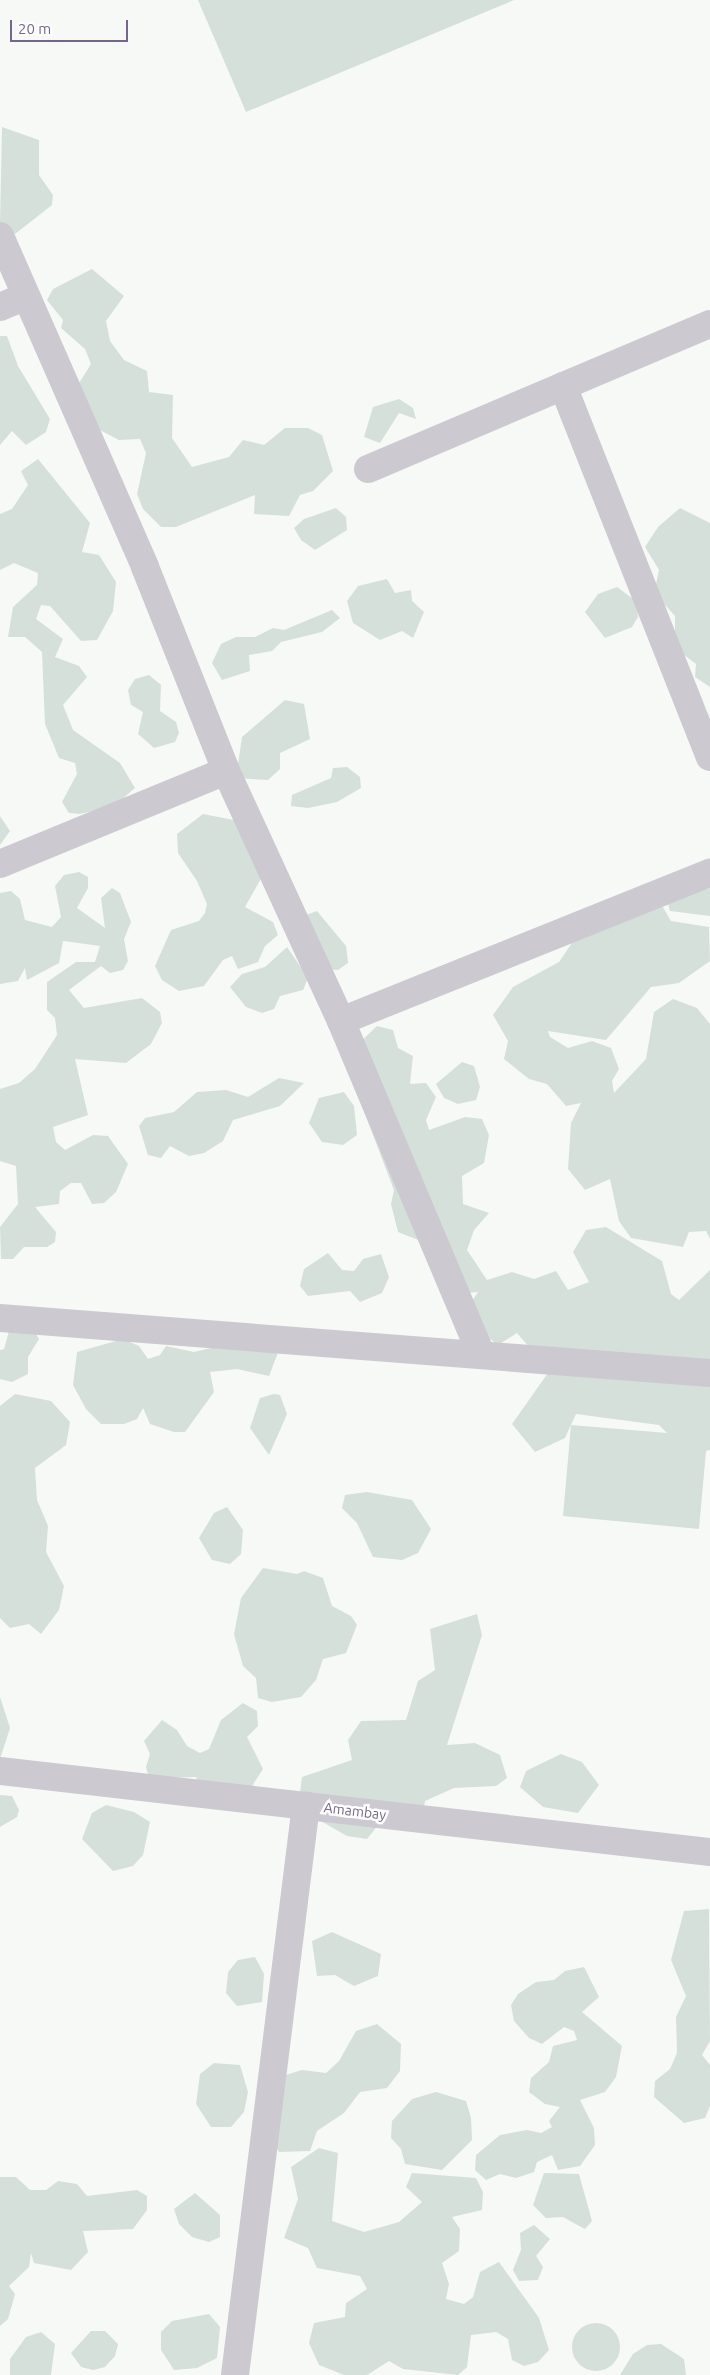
<!DOCTYPE html>
<style>
body{margin:0}
#map{position:relative;width:710px;height:2375px;overflow:hidden;background:#f7f9f7;font-family:Ubuntu,sans-serif}
div>[style]{position:absolute}
[style*='--x']{left:calc(var(--x)*1px);top:calc(var(--y)*1px);width:calc(var(--w)*1px);rotate:calc(var(--a)*1deg)}
.green>*{inset:0;background:#d5e0db}
.round{border-radius:50%}
.minor>*{height:28px;margin:-14px;padding:0 14px;transform-origin:14px;border-radius:14px;background:#ccc9d0}
.tertiary>*{height:28px;margin:-14px;padding:0 14px;transform-origin:14px;border-radius:14px;background:#ccc9d0}
span{translate:-50% -50%;white-space:nowrap;text-align:center;line-height:1.15;-webkit-text-stroke:5px #fff;paint-order:stroke}
.street-label{font-size:14px;color:#75668a}
.scale{position:absolute;left:10px;top:20px;width:118px;height:22px;box-sizing:border-box;border:2px solid #75668a;border-top:0;padding-left:6px;font-size:15px;line-height:18px;white-space:nowrap;color:#75668a;-webkit-text-stroke:4px #fff;paint-order:stroke}
</style>
<div id="map">
<div class="green">
<div style="clip-path:polygon(198px 0,514px 0,246px 112px)"></div>
<div style="clip-path:polygon(2px 127px,39px 140px,39px 175px,53px 195px,52px 205px,15px 234px,0 222px)"></div>
<div style="clip-path:polygon(92px 269px,124px 296px,106px 321px,110px 341px,124px 360px,147px 371px,149px 392px,173px 395px,172px 438px,192px 467px,229px 457px,243px 440px,264px 445px,285px 428px,308px 428px,322px 435px,333px 471px,313px 491px,300px 495px,289px 516px,254px 514px,255px 495px,176px 527px,161px 527px,143px 509px,137px 494px,146px 453px,140px 439px,119px 440px,90px 425px,69px 399px,91px 364px,85px 349px,61px 328px,63px 320px,47px 300px,53px 289px)"></div>
<div style="clip-path:polygon(0 336px,7px 336px,18px 366px,50px 419px,46px 432px,26px 445px,12px 431px,0 445px)"></div>
<div style="clip-path:polygon(399px 399px,413px 408px,416px 419px,399px 413px,380px 443px,364px 437px,373px 407px)"></div>
<div style="clip-path:polygon(38px 459px,90px 523px,82px 552px,99px 555px,116px 582px,113px 611px,97px 640px,81px 641px,50px 606px,41px 605px,36px 619px,63px 639px,55px 657px,79px 666px,87px 677px,63px 705px,73px 730px,120px 763px,135px 788px,114px 806px,80px 814px,69px 813px,62px 802px,77px 774px,75px 763px,59px 758px,45px 724px,42px 652px,25px 637px,8px 637px,13px 607px,37px 585px,38px 573px,14px 563px,0 570px,0 514px,12px 509px,28px 485px,21px 471px)"></div>
<div style="clip-path:polygon(336px 508px,346px 517px,347px 530px,315px 550px,301px 540px,294px 528px,304px 519px)"></div>
<div style="clip-path:polygon(680px 508px,710px 523px,710px 687px,695px 677px,696px 664px,683px 654px,675px 633px,675px 616px,654px 593px,659px 570px,645px 547px,658px 527px)"></div>
<div style="clip-path:polygon(387px 579px,395px 593px,411px 590px,412px 601px,424px 612px,413px 638px,402px 631px,380px 640px,353px 623px,347px 601px,358px 586px)"></div>
<div style="clip-path:polygon(617px 587px,636px 601px,638px 617px,632px 627px,605px 638px,585px 612px,598px 594px)"></div>
<div style="clip-path:polygon(332px 610px,340px 618px,322px 632px,281px 642px,272px 651px,249px 655px,250px 671px,222px 680px,212px 663px,221px 644px,236px 637px,255px 637px,273px 628px,284px 630px)"></div>
<div style="clip-path:polygon(149px 675px,161px 685px,160px 711px,176px 722px,179px 733px,175px 742px,154px 748px,138px 734px,143px 712px,131px 705px,128px 690px,135px 679px)"></div>
<div style="clip-path:polygon(285px 700px,304px 704px,310px 739px,280px 753px,280px 769px,268px 780px,236px 778px,242px 737px)"></div>
<div style="clip-path:polygon(347px 767px,360px 777px,361px 788px,337px 802px,308px 808px,291px 806px,292px 795px,331px 778px,333px 768px)"></div>
<div style="clip-path:polygon(203px 814px,244px 822px,267px 868px,245px 907px,273px 922px,278px 935px,265px 946px,258px 962px,238px 969px,232px 956px,223px 960px,204px 986px,179px 991px,162px 980px,155px 966px,171px 930px,199px 921px,205px 913px,207px 904px,197px 881px,178px 853px,177px 834px)"></div>
<div style="clip-path:polygon(0 816px,10px 831px,0 845px)"></div>
<div style="clip-path:polygon(79px 872px,88px 877px,88px 888px,77px 908px,105px 928px,101px 898px,112px 888px,120px 893px,131px 922px,124px 939px,128px 961px,123px 970px,110px 973px,101px 966px,69px 990px,84px 1008px,142px 998px,160px 1012px,162px 1023px,151px 1044px,126px 1063px,75px 1059px,88px 1115px,53px 1127px,56px 1142px,65px 1150px,93px 1135px,108px 1136px,128px 1164px,116px 1192px,104px 1203px,92px 1204px,81px 1183px,71px 1183px,60px 1191px,59px 1204px,35px 1207px,56px 1232px,55px 1242px,47px 1247px,24px 1247px,13px 1259px,1px 1259px,0 1227px,18px 1204px,16px 1166px,0 1161px,0 1089px,19px 1083px,35px 1069px,57px 1035px,55px 1018px,47px 1010px,47px 982px,76px 962px,95px 962px,100px 946px,63px 941px,59px 963px,27px 980px,25px 968px,18px 981px,0 984px,0 893px,11px 891px,20px 899px,25px 920px,52px 927px,61px 917px,55px 886px,64px 875px)"></div>
<div style="clip-path:polygon(703px 883px,710px 889px,710px 916px,670px 911px,666px 897px)"></div>
<div style="clip-path:polygon(660px 902px,671px 921px,709px 927px,710px 961px,679px 983px,651px 987px,606px 1040px,548px 1031px,550px 1037px,568px 1048px,592px 1041px,611px 1048px,619px 1069px,612px 1081px,614px 1093px,646px 1059px,654px 1012px,673px 999px,697px 1008px,710px 1024px,710px 1239px,706px 1231px,689px 1232px,683px 1247px,631px 1238px,619px 1221px,610px 1179px,585px 1190px,568px 1169px,571px 1123px,581px 1103px,566px 1106px,547px 1084px,529px 1079px,504px 1059px,508px 1041px,493px 1015px,513px 987px,559px 962px,574px 940px)"></div>
<div style="clip-path:polygon(317px 911px,346px 946px,348px 963px,338px 970px,320px 969px,301px 917px)"></div>
<div style="clip-path:polygon(287px 947px,308px 978px,303px 990px,280px 996px,274px 1009px,262px 1013px,246px 1007px,230px 987px,242px 974px,265px 967px)"></div>
<div style="clip-path:polygon(377px 1026px,393px 1030px,398px 1048px,413px 1056px,410px 1084px,426px 1083px,436px 1097px,426px 1120px,429px 1130px,465px 1117px,482px 1119px,489px 1135px,484px 1163px,462px 1176px,463px 1204px,489px 1213px,474px 1230px,467px 1250px,487px 1280px,512px 1272px,534px 1279px,556px 1271px,568px 1290px,589px 1282px,573px 1252px,586px 1230px,606px 1227px,662px 1261px,671px 1294px,679px 1300px,710px 1270px,710px 1450px,706px 1451px,699px 1529px,563px 1516px,571px 1425px,667px 1433px,659px 1425px,576px 1414px,565px 1438px,535px 1452px,512px 1424px,555px 1363px,530px 1348px,517px 1333px,498px 1345px,478px 1330px,470px 1304px,478px 1292px,463px 1293px,426px 1243px,398px 1232px,391px 1204px,394px 1190px,360px 1101px,355px 1047px)"></div>
<div style="clip-path:polygon(462px 1062px,474px 1066px,480px 1087px,476px 1100px,458px 1104px,444px 1098px,436px 1084px)"></div>
<div style="clip-path:polygon(279px 1078px,304px 1083px,280px 1106px,233px 1120px,223px 1141px,204px 1153px,189px 1156px,170px 1146px,161px 1158px,148px 1155px,139px 1126px,145px 1118px,174px 1112px,197px 1092px,226px 1090px,248px 1097px)"></div>
<div style="clip-path:polygon(344px 1092px,354px 1106px,357px 1135px,343px 1145px,322px 1142px,309px 1123px,319px 1098px)"></div>
<div style="clip-path:polygon(328px 1253px,342px 1270px,354px 1271px,363px 1259px,381px 1254px,389px 1277px,382px 1293px,360px 1302px,350px 1291px,308px 1296px,300px 1286px,304px 1269px)"></div>
<div style="clip-path:polygon(33px 1329px,39px 1339px,28px 1357px,28px 1374px,12px 1382px,0 1379px,0 1350px,4px 1349px,9px 1331px)"></div>
<div style="clip-path:polygon(123px 1339px,139px 1346px,148px 1359px,160px 1355px,166px 1346px,194px 1352px,211px 1348px,279px 1350px,269px 1376px,237px 1369px,210px 1372px,214px 1392px,185px 1432px,174px 1432px,150px 1424px,143px 1408px,137px 1419px,124px 1424px,101px 1424px,86px 1409px,73px 1385px,77px 1352px)"></div>
<div style="clip-path:polygon(15px 1394px,51px 1401px,70px 1422px,66px 1445px,35px 1468px,37px 1500px,48px 1526px,46px 1552px,64px 1586px,59px 1610px,41px 1634px,29px 1624px,10px 1628px,0 1618px,0 1406px)"></div>
<div style="clip-path:polygon(274px 1394px,280px 1395px,287px 1414px,269px 1455px,250px 1428px,260px 1398px)"></div>
<div style="clip-path:polygon(367px 1492px,412px 1500px,431px 1529px,418px 1553px,402px 1560px,373px 1557px,357px 1523px,342px 1508px,345px 1495px)"></div>
<div style="clip-path:polygon(227px 1507px,243px 1530px,241px 1554px,230px 1564px,212px 1560px,199px 1538px,214px 1513px)"></div>
<div style="clip-path:polygon(263px 1568px,297px 1574px,304px 1571px,323px 1578px,332px 1606px,351px 1616px,357px 1625px,346px 1653px,323px 1659px,316px 1680px,301px 1697px,272px 1702px,258px 1698px,256px 1678px,243px 1666px,234px 1634px,241px 1598px)"></div>
<div style="clip-path:polygon(477px 1614px,482px 1635px,447px 1745px,475px 1743px,500px 1755px,507px 1778px,496px 1786px,454px 1788px,425px 1801px,423px 1813px,387px 1814px,367px 1839px,347px 1836px,298px 1808px,302px 1777px,352px 1760px,348px 1740px,361px 1721px,406px 1720px,418px 1681px,435px 1670px,430px 1629px)"></div>
<div style="clip-path:polygon(0 1697px,10px 1728px,0 1759px)"></div>
<div style="clip-path:polygon(243px 1703px,257px 1711px,258px 1726px,247px 1737px,263px 1769px,252px 1786px,241px 1789px,198px 1782px,196px 1777px,149px 1778px,146px 1767px,150px 1754px,144px 1741px,162px 1720px,177px 1730px,187px 1746px,200px 1753px,209px 1749px,221px 1720px)"></div>
<div style="clip-path:polygon(561px 1754px,582px 1762px,599px 1785px,578px 1813px,543px 1807px,520px 1787px,526px 1771px)"></div>
<div style="clip-path:polygon(0 1795px,12px 1796px,19px 1810px,17px 1817px,0 1827px)"></div>
<div style="clip-path:polygon(106px 1805px,134px 1812px,150px 1822px,143px 1855px,133px 1866px,113px 1871px,82px 1839px,92px 1813px)"></div>
<div style="clip-path:polygon(709px 1909px,710px 2041px,702px 2055px,710px 2065px,710px 2106px,705px 2118px,684px 2123px,654px 2097px,655px 2081px,670px 2069px,677px 2053px,676px 2017px,686px 1996px,671px 1960px,684px 1911px)"></div>
<div style="clip-path:polygon(332px 1932px,381px 1954px,378px 1976px,354px 1986px,335px 1975px,317px 1976px,312px 1941px)"></div>
<div style="clip-path:polygon(255px 1957px,264px 1974px,262px 2002px,237px 2006px,226px 1993px,228px 1972px,238px 1960px)"></div>
<div style="clip-path:polygon(584px 1967px,599px 1997px,582px 2012px,622px 2046px,616px 2077px,605px 2092px,580px 2100px,594px 2128px,595px 2145px,580px 2166px,558px 2170px,552px 2155px,537px 2162px,534px 2172px,516px 2178px,500px 2174px,486px 2180px,475px 2170px,476px 2155px,500px 2135px,527px 2130px,541px 2133px,552px 2127px,549px 2121px,560px 2107px,545px 2104px,529px 2092px,531px 2078px,549px 2062px,553px 2046px,577px 2040px,574px 2031px,564px 2027px,542px 2044px,529px 2038px,514px 2021px,511px 2005px,518px 1994px,536px 1982px,554px 1980px,565px 1971px)"></div>
<div style="clip-path:polygon(377px 2024px,401px 2044px,400px 2071px,387px 2088px,360px 2092px,344px 2113px,317px 2131px,310px 2151px,279px 2152px,268px 2135px,279px 2077px,302px 2070px,326px 2073px,339px 2061px,356px 2031px)"></div>
<div style="clip-path:polygon(214px 2063px,240px 2065px,248px 2092px,244px 2112px,231px 2127px,211px 2127px,196px 2104px,200px 2074px)"></div>
<div style="clip-path:polygon(436px 2092px,466px 2101px,471px 2118px,472px 2140px,442px 2170px,405px 2164px,401px 2149px,391px 2138px,392px 2121px,412px 2099px)"></div>
<div style="clip-path:polygon(319px 2148px,338px 2153px,332px 2221px,364px 2232px,399px 2222px,422px 2202px,406px 2187px,412px 2173px,476px 2178px,483px 2192px,482px 2210px,452px 2217px,460px 2229px,459px 2251px,442px 2263px,449px 2284px,446px 2299px,464px 2304px,473px 2297px,480px 2272px,499px 2262px,539px 2318px,549px 2350px,538px 2362px,524px 2366px,512px 2360px,508px 2339px,496px 2332px,471px 2335px,467px 2367px,458px 2375px,403px 2369px,389px 2361px,367px 2375px,344px 2375px,319px 2365px,309px 2343px,314px 2323px,345px 2317px,346px 2303px,367px 2289px,360px 2276px,317px 2268px,308px 2248px,284px 2238px,298px 2199px,291px 2167px)"></div>
<div style="clip-path:polygon(544px 2173px,579px 2174px,592px 2221px,585px 2229px,563px 2217px,546px 2218px,533px 2205px)"></div>
<div style="clip-path:polygon(0 2177px,16px 2177px,30px 2190px,46px 2190px,58px 2181px,77px 2184px,87px 2196px,137px 2190px,147px 2196px,147px 2210px,133px 2229px,83px 2231px,88px 2252px,71px 2270px,34px 2263px,31px 2253px,29px 2267px,9px 2286px,15px 2294px,8px 2319px,0 2326px)"></div>
<div style="clip-path:polygon(195px 2193px,220px 2215px,220px 2237px,209px 2242px,192px 2237px,179px 2224px,174px 2209px)"></div>
<div style="clip-path:polygon(534px 2225px,550px 2239px,536px 2256px,543px 2267px,538px 2280px,519px 2281px,513px 2270px,521px 2250px,520px 2233px)"></div>
<div style="clip-path:polygon(209px 2314px,220px 2327px,217px 2358px,197px 2368px,174px 2370px,161px 2350px,161px 2332px,172px 2321px)"></div>
<div class="round" style="left:572px;top:2323px;width:48px;height:48px"></div>
<div style="clip-path:polygon(91px 2331px,105px 2331px,118px 2344px,115px 2356px,105px 2367px,93px 2370px,81px 2367px,71px 2353px)"></div>
<div style="clip-path:polygon(41px 2332px,55px 2344px,51px 2375px,10px 2375px,10px 2359px,26px 2337px)"></div>
<div style="clip-path:polygon(661px 2344px,684px 2359px,686px 2375px,620px 2375px,633px 2354px,647px 2345px)"></div>
</div>
<div class="minor">
<div style="--x:0;--y:236;--w:361;--a:66.3"></div>
<div style="--x:145;--y:567;--w:219;--a:68.3"></div>
<div style="--x:226;--y:771;--w:275;--a:65.3"></div>
<div style="--x:341;--y:1021;--w:359;--a:67.2"></div>
<div style="--x:0;--y:307;--w:28;--a:-23"></div>
<div style="--x:563;--y:386;--w:399;--a:68.4"></div>
<div style="--x:368;--y:469;--w:371;--a:-23"></div>
<div style="--x:0;--y:864;--w:244;--a:-22.4"></div>
<div style="--x:341;--y:1021;--w:398;--a:-21.9"></div>
<div style="--x:0;--y:1318;--w:712;--a:4.43"></div>
<div style="--x:235;--y:2375;--w:574;--a:-82.9"></div>
</div>
<div class="tertiary">
<div style="--x:0;--y:1771;--w:715;--a:6.51"></div>
</div>
<div class="street-label">
<span style="left:355px;top:1811px;rotate:7deg">Amambay</span>
</div>
<div class="scale">20 m</div>
</div>
